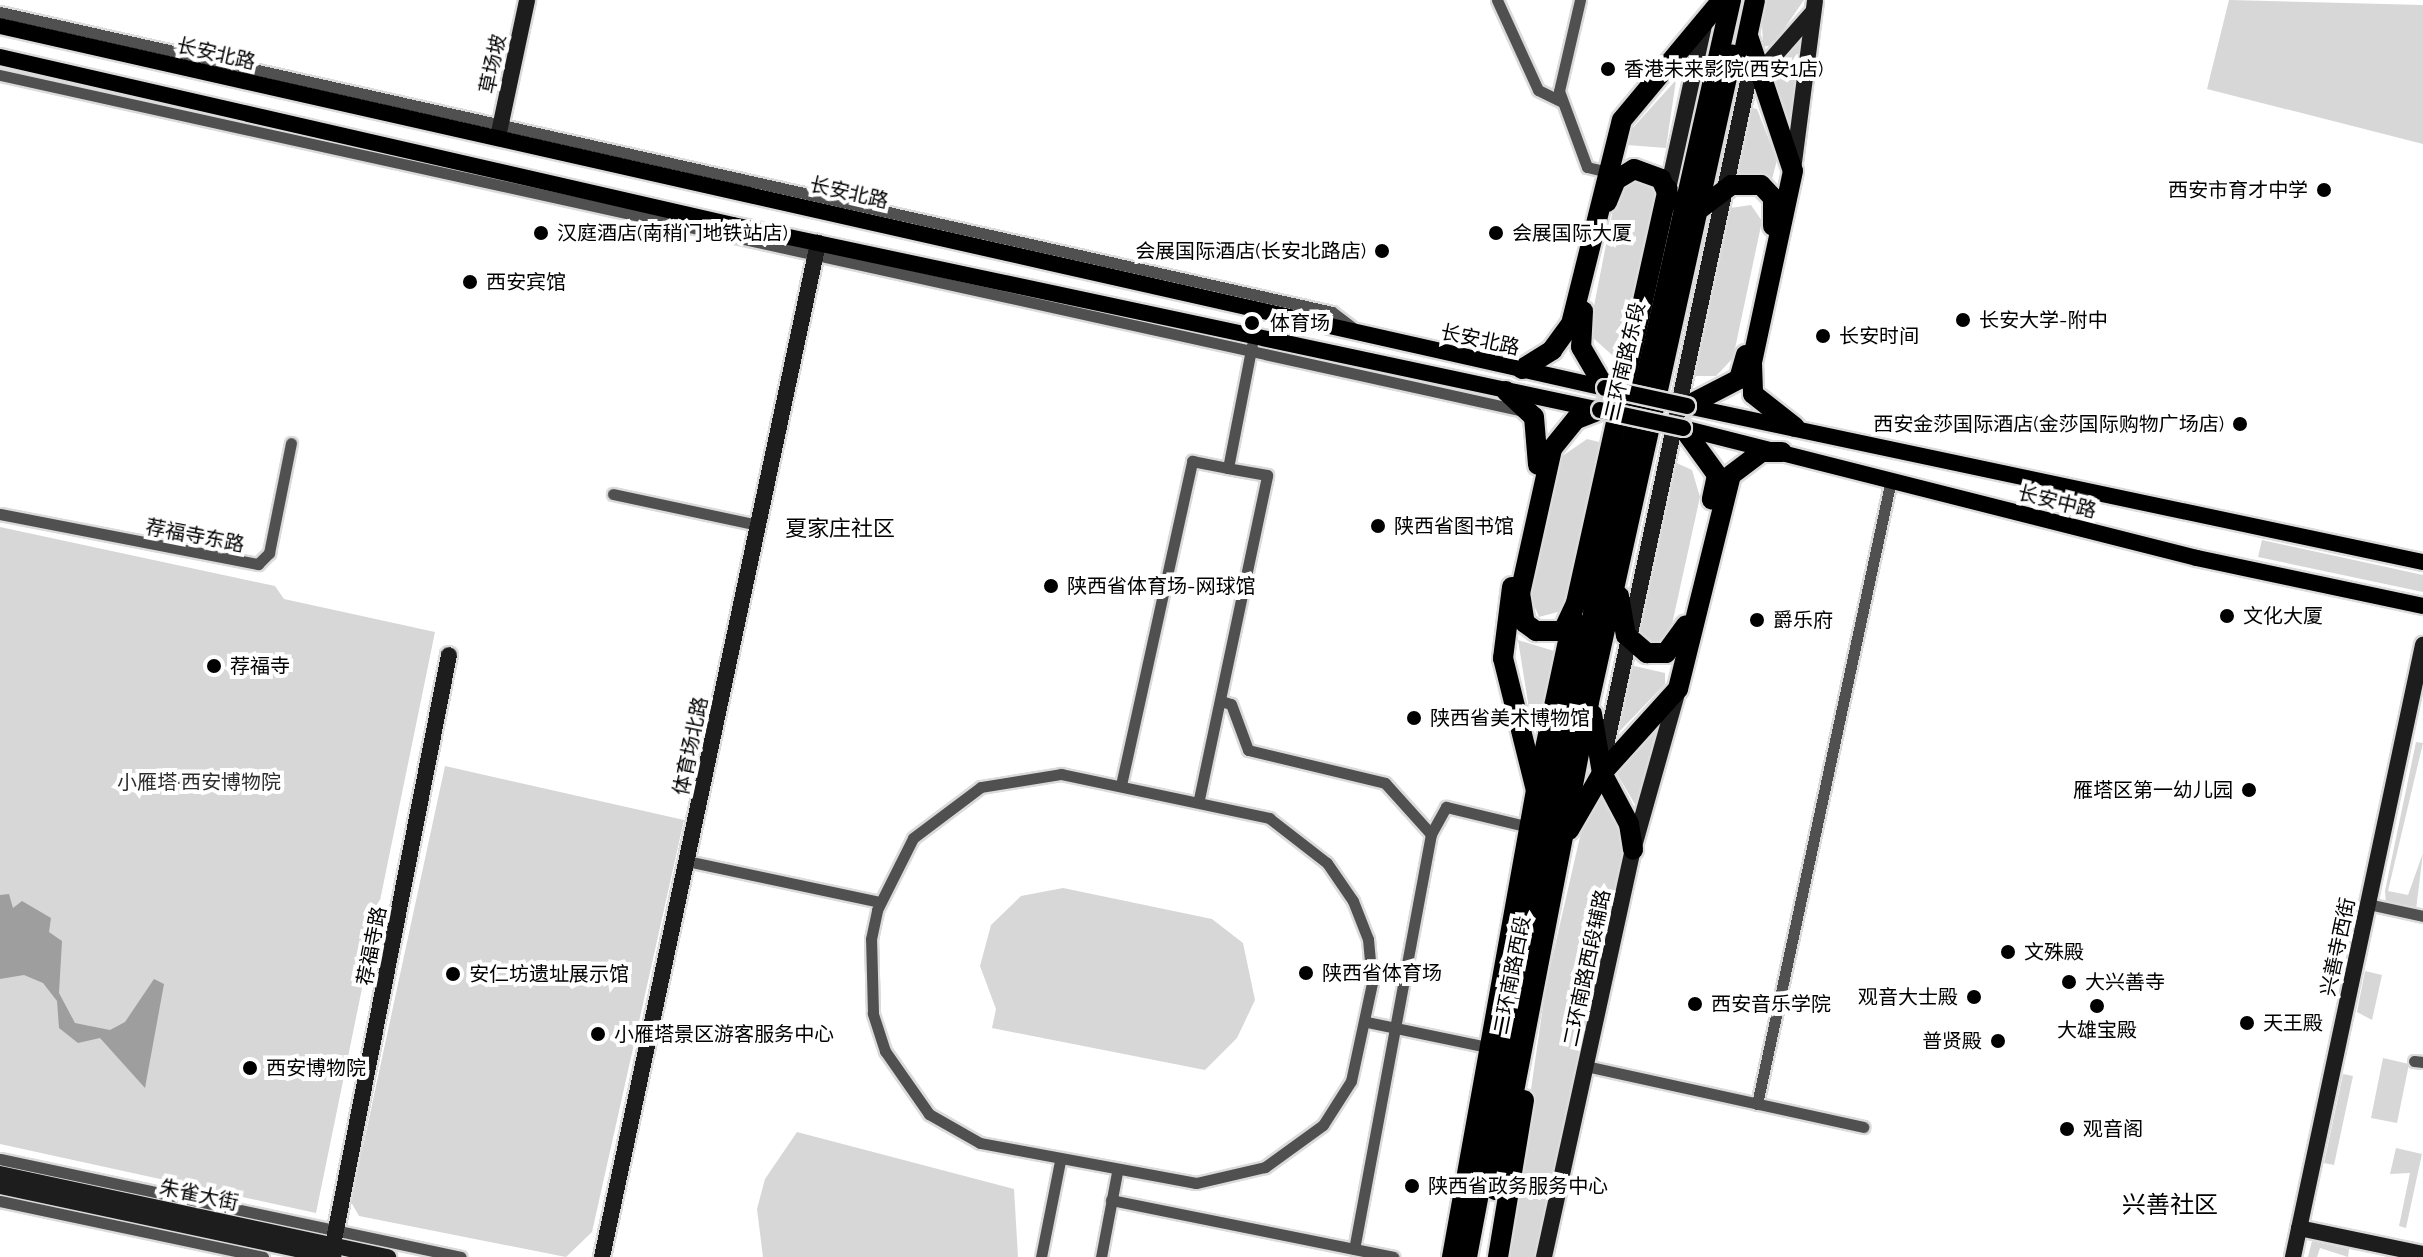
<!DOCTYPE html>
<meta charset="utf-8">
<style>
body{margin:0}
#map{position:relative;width:2423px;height:1257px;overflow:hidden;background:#fff;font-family:Raleway,"Noto Sans SC",sans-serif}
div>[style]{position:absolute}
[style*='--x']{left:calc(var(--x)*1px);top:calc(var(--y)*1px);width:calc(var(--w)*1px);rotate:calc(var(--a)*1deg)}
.green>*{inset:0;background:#d7d7d7}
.water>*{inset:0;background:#9e9e9e}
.roads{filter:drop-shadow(2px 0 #dbdbdb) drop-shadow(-2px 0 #dbdbdb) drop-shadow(0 2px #dbdbdb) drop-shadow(0 -2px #dbdbdb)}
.street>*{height:11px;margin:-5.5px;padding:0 5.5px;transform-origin:5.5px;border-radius:5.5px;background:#505050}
.secondary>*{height:16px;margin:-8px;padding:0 8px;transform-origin:8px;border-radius:8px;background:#1d1d1d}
.primary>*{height:16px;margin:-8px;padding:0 8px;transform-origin:8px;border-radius:8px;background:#000}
.highway>*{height:20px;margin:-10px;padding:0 10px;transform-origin:10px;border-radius:10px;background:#000}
.bridges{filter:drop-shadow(2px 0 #dbdbdb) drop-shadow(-2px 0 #dbdbdb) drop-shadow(0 2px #dbdbdb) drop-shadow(0 -2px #dbdbdb)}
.primary-bridge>*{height:16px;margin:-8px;padding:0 8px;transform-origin:8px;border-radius:8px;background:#000}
.dots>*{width:22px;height:22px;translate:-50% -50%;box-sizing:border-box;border:4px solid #fff;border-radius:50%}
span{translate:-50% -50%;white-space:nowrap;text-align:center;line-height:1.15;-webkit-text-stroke:8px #fff;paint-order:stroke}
.street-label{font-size:20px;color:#000}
.poi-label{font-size:20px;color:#000}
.left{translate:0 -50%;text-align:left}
.right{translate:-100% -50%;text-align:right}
.park-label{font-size:20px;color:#2e2e2e}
.neighbourhood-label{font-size:22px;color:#000}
.quarter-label{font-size:24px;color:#000}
</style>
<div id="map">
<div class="green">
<div style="clip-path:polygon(1761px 0,1804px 0,1773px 45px,1763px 47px)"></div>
<div style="clip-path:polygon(2229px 0,2423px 5px,2423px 144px,2207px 89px)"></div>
<div style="clip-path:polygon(1800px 42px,1791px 134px,1771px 75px)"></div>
<div style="clip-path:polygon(1676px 80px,1666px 148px,1627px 145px,1629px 132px)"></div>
<div style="clip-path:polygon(1749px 107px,1757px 109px,1777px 160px,1772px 179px,1736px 172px)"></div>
<div style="clip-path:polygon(1630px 177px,1659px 189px,1621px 363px,1592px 337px,1593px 311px,1617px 189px)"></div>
<div style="clip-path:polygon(1751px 205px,1762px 221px,1733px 358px,1716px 376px,1689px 376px,1722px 217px,1730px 208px)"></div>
<div style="clip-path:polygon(1587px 439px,1603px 443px,1565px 610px,1539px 617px,1528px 591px,1561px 457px)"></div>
<div style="clip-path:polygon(1670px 460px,1692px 470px,1700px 497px,1669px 638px,1653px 645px,1636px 637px)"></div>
<div style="clip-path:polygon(0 527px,275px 586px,284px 599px,435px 632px,316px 1213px,0 1144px)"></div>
<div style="clip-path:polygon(2262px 540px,2423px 575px,2423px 592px,2258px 557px)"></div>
<div style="clip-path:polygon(1518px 640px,1554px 651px,1539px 724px,1530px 715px)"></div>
<div style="clip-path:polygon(1630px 665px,1665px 673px,1665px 684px,1615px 736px)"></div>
<div style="clip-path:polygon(1651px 731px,1662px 732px,1636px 806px,1614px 769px)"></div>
<div style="clip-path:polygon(2416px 742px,2423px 743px,2388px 891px,2408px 895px,2423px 853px,2416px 910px,2386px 904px,2385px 891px)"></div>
<div style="clip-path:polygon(445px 766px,684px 820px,592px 1232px,566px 1257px,359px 1216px,351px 1202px)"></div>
<div style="clip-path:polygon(1603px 785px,1626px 842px,1538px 1257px,1507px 1257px,1546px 985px,1582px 828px)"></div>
<div style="clip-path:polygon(1063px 888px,1212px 919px,1243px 943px,1255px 1000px,1237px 1038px,1205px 1070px,992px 1028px,996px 1009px,980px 966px,991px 925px,1021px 896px)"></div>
<div style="clip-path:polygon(2365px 971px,2382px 975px,2372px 1020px,2357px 1012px)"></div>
<div style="clip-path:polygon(2383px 1058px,2409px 1064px,2397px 1123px,2371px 1118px)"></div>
<div style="clip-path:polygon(2343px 1074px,2353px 1076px,2334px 1165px,2324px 1163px)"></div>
<div style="clip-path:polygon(797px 1132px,1014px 1189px,1018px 1257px,763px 1257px,757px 1209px,765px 1179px)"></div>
<div style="clip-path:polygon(2396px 1148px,2422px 1154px,2406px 1228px,2399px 1226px,2410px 1173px,2390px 1174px)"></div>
<div style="clip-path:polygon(2312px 1241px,2349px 1249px,2348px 1257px,2320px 1248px,2317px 1257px,2308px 1257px)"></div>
</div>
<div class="water">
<div style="clip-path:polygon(9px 894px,13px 908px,22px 901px,51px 918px,49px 932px,62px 941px,59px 993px,75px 1023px,110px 1030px,125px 1022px,154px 979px,164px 984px,145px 1088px,100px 1038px,78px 1043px,59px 1028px,57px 1001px,43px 983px,24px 975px,0 979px,0 895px)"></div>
</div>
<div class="roads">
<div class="street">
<div style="--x:1497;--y:0;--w:99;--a:65.5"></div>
<div style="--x:1538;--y:90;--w:25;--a:26"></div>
<div style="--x:1580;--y:0;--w:93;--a:103"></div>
<div style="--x:1559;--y:91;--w:81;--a:69.8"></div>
<div style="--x:1587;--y:167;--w:18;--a:13"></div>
<div style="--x:0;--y:12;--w:1365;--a:12.69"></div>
<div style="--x:1332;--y:312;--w:26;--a:37"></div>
<div style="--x:0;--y:75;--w:1560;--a:12.44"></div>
<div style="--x:613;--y:494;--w:148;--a:12.1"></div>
<div style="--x:0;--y:514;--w:263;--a:11"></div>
<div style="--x:258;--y:564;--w:16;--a:-45"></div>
<div style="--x:269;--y:553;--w:112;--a:-78.7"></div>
<div style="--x:1221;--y:701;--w:10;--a:17"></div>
<div style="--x:1231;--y:704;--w:49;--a:69.7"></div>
<div style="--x:1248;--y:750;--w:141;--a:13.5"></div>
<div style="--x:1385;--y:783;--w:69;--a:48"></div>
<div style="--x:1431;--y:834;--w:422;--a:100.5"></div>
<div style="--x:1061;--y:774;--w:213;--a:11.9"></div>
<div style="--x:1269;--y:818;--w:73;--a:37.8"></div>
<div style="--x:1327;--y:863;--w:46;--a:55.6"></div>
<div style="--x:1353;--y:901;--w:41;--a:68.5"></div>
<div style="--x:1368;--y:939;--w:44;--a:84.8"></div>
<div style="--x:1372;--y:983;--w:100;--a:102.1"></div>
<div style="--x:1351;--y:1081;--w:52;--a:122.5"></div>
<div style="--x:1323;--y:1125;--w:72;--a:144.1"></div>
<div style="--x:1265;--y:1167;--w:71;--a:166.9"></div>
<div style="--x:1196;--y:1183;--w:220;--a:-169.5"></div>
<div style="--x:980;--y:1143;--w:59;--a:-150.4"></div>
<div style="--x:929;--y:1114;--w:77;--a:-124.9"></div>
<div style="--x:885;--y:1051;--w:40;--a:-108"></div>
<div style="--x:873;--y:1013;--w:74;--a:-91.5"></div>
<div style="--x:871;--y:939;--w:30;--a:-78"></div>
<div style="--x:877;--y:910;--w:80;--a:-63.4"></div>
<div style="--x:913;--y:838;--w:85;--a:-36.9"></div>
<div style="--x:981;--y:787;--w:81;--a:-9.2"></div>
<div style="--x:1121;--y:785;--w:332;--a:-77.6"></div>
<div style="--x:1192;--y:461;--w:37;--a:11"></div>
<div style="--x:1228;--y:468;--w:125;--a:-79"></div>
<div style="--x:1199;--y:799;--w:331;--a:-78.1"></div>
<div style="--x:1267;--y:475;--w:40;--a:-170"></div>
<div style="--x:1431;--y:834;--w:31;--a:-61"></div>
<div style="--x:1446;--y:807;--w:85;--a:13.5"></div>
<div style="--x:687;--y:861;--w:197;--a:12"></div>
<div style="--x:2368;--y:904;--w:56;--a:12.3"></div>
<div style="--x:1367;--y:1022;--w:124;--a:11.7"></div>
<div style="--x:2414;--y:1061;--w:9;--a:6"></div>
<div style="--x:1586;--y:1066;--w:284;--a:12.4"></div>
<div style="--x:1757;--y:1104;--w:638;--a:-77.88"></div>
<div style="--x:0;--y:1159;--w:471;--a:12"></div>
<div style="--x:1111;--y:1200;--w:288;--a:11.4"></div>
<div style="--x:0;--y:1201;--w:269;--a:12"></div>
<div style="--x:1041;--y:1257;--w:98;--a:-78.8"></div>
<div style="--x:1101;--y:1257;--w:86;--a:-79.3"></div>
</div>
<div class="secondary">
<div style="--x:1754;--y:79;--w:89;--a:-48.6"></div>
<div style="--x:498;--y:137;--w:140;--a:-78"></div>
<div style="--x:1793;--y:170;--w:171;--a:-82.6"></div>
<div style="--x:1668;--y:189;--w:172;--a:-77.6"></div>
<div style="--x:1604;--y:755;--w:713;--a:-77.93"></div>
<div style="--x:0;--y:1174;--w:397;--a:12.1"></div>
<div style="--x:0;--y:1186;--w:341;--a:12"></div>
<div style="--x:2299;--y:1228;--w:127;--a:11.8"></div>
<div style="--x:333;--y:1245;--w:601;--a:-78.88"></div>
<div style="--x:602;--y:1257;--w:1037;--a:-77.97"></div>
<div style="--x:1544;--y:1257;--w:417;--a:-77.7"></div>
<div style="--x:1633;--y:850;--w:166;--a:-74.3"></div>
<div style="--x:2293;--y:1257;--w:626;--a:-78.01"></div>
</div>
<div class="primary">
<div style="--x:0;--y:26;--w:1645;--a:12.71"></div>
<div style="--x:0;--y:57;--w:752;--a:12.91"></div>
<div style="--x:733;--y:225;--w:887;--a:12.05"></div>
<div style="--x:1687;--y:406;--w:752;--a:11.97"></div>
<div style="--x:1683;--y:428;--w:530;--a:14.19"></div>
<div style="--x:2197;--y:558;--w:231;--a:12"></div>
</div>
<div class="highway">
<div style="--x:1748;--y:36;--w:142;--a:71.6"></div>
<div style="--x:1793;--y:171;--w:196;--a:102.1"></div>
<div style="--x:1752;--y:363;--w:31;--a:88"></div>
<div style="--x:1753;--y:394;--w:53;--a:38.2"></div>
<div style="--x:1745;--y:47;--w:48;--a:-78"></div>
<div style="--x:1607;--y:202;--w:24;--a:-68"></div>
<div style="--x:1616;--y:180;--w:21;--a:-31"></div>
<div style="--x:1634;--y:169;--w:29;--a:20"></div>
<div style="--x:1661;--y:179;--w:24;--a:66"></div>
<div style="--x:1701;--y:208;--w:38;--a:-37"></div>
<div style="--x:1731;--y:185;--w:30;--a:0"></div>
<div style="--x:1761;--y:185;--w:18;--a:47"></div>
<div style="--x:1773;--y:198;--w:28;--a:90"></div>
<div style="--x:1583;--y:311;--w:36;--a:93"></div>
<div style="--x:1581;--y:347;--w:48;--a:59.7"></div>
<div style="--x:1522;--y:369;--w:36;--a:-32"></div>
<div style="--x:1552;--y:350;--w:32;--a:-54"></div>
<div style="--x:1571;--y:324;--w:210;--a:-76"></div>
<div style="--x:1622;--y:120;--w:156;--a:-50.2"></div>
<div style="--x:1506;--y:391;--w:38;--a:43"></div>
<div style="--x:1534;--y:417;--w:48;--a:85.2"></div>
<div style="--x:1687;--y:406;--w:59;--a:-27.4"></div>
<div style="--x:1739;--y:379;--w:25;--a:-74"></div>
<div style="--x:1600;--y:410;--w:26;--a:159"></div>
<div style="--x:1576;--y:419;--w:38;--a:129"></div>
<div style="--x:1552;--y:449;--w:148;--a:102.5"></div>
<div style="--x:1520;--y:593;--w:30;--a:81"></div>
<div style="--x:1525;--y:623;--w:14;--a:36"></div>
<div style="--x:1536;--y:631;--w:27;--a:0"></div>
<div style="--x:1563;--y:631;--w:31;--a:-65"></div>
<div style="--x:1576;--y:603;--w:424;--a:-77.5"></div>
<div style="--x:1683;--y:428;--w:58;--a:54.1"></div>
<div style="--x:1717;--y:475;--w:25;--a:102"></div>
<div style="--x:1512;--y:587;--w:72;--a:97.2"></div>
<div style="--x:1503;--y:658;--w:136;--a:76"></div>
<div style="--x:1619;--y:596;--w:40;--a:80"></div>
<div style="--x:1626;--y:635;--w:28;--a:41"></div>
<div style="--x:1647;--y:653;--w:19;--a:0"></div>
<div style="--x:1666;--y:653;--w:34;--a:-54"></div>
<div style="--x:1592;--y:714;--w:60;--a:80.4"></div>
<div style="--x:1602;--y:773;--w:58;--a:62.1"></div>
<div style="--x:1629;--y:824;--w:26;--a:81"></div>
<div style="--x:1541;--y:767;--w:152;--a:-77.9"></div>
<div style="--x:1569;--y:830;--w:66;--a:-59.9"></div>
<div style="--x:1602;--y:773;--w:113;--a:-47.9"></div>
<div style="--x:1678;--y:689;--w:220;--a:-76.1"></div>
<div style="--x:1731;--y:475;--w:39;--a:-37"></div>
<div style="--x:1762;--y:452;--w:20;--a:0"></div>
<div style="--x:1495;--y:1190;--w:497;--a:-79.1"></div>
<div style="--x:1589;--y:702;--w:663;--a:-77.54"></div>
<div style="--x:1452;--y:1257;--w:474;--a:-79.8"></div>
<div style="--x:1536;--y:790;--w:44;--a:-61.7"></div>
<div style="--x:1467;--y:1257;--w:533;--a:-79.3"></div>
<div style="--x:1566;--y:733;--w:751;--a:-77.31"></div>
<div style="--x:1498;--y:1257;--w:159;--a:-80.6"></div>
</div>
</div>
<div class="bridges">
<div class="primary-bridge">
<div style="--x:1605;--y:388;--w:84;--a:12.4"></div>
<div style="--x:1600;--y:410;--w:85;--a:12.2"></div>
</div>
</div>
<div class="dots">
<div style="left:1608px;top:69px;background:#000"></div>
<div style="left:2324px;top:190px;background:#000"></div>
<div style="left:541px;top:233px;background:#000"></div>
<div style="left:1496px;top:233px;background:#000"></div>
<div style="left:1382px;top:251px;background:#000"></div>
<div style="left:470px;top:282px;background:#000"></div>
<div style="left:1963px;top:320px;background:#000"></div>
<div style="left:1252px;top:323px;background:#000"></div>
<div style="left:1823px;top:336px;background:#000"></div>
<div style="left:2240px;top:424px;background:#000"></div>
<div style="left:1378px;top:526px;background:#000"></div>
<div style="left:1051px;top:586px;background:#000"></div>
<div style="left:2227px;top:616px;background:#000"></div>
<div style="left:1757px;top:620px;background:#000"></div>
<div style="left:214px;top:666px;background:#000"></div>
<div style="left:1414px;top:718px;background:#000"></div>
<div style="left:2249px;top:790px;background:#000"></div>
<div style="left:2008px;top:952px;background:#000"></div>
<div style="left:1306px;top:973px;background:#000"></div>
<div style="left:453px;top:974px;background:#000"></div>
<div style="left:2069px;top:982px;background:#000"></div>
<div style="left:1974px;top:997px;background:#000"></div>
<div style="left:1695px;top:1004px;background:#000"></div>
<div style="left:2097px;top:1006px;background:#000"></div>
<div style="left:2247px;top:1023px;background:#000"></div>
<div style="left:598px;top:1034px;background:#000"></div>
<div style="left:1998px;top:1041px;background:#000"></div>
<div style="left:250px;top:1068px;background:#000"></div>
<div style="left:2067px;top:1129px;background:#000"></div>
<div style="left:1412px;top:1186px;background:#000"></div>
</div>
<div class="street-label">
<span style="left:216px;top:54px;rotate:13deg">长安北路</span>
<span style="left:493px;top:64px;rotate:-78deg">草场坡</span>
<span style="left:849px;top:193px;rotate:13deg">长安北路</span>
<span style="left:1480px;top:340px;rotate:12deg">长安北路</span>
<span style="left:1625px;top:361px;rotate:-77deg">二环南路东段</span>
<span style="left:2057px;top:502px;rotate:14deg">长安中路</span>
<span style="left:195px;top:536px;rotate:11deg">荐福寺东路</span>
<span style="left:691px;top:746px;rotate:-78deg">体育场北路</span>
<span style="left:372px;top:946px;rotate:-79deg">荐福寺路</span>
<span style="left:2338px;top:947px;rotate:-78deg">兴善寺西街</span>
<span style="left:1587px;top:968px;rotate:-78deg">二环南路西段辅路</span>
<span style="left:1512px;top:975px;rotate:-79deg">二环南路西段</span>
<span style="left:199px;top:1195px;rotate:12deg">朱雀大街</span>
</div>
<div class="poi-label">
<span class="left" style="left:1624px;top:69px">香港未来影院(西安1店)</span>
<span class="right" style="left:2308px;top:190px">西安市育才中学</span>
<span class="left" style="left:557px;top:233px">汉庭酒店(南稍门地铁站店)</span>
<span class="left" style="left:1512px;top:233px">会展国际大厦</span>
<span class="right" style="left:1366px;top:251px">会展国际酒店(长安北路店)</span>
<span class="left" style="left:486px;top:282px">西安宾馆</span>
<span class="left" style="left:1979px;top:320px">长安大学-附中</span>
<span class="left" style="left:1270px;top:323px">体育场</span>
<span class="left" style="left:1839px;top:336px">长安时间</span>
<span class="right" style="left:2224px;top:424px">西安金莎国际酒店(金莎国际购物广场店)</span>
<span class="left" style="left:1394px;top:526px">陕西省图书馆</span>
<span class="left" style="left:1067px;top:586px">陕西省体育场-网球馆</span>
<span class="left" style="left:2243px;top:616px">文化大厦</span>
<span class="left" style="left:1773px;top:620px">爵乐府</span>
<span class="left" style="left:230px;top:666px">荐福寺</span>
<span class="left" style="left:1430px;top:718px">陕西省美术博物馆</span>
<span class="right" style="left:2233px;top:790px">雁塔区第一幼儿园</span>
<span class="left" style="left:2024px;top:952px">文殊殿</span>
<span class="left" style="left:1322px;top:973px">陕西省体育场</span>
<span class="left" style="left:469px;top:974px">安仁坊遗址展示馆</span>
<span class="left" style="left:2085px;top:982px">大兴善寺</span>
<span class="right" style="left:1958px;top:997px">观音大士殿</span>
<span class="left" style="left:1711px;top:1004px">西安音乐学院</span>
<span class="left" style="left:2263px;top:1023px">天王殿</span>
<span style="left:2097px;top:1030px">大雄宝殿</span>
<span class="left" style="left:614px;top:1034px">小雁塔景区游客服务中心</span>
<span class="right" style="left:1982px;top:1041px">普贤殿</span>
<span class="left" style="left:266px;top:1068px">西安博物院</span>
<span class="left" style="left:2083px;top:1129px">观音阁</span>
<span class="left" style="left:1428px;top:1186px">陕西省政务服务中心</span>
</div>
<div class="park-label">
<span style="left:199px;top:782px">小雁塔·西安博物院</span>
</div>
<div class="neighbourhood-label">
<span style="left:840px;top:529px">夏家庄社区</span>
</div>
<div class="quarter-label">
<span style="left:2170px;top:1205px">兴善社区</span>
</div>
</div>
